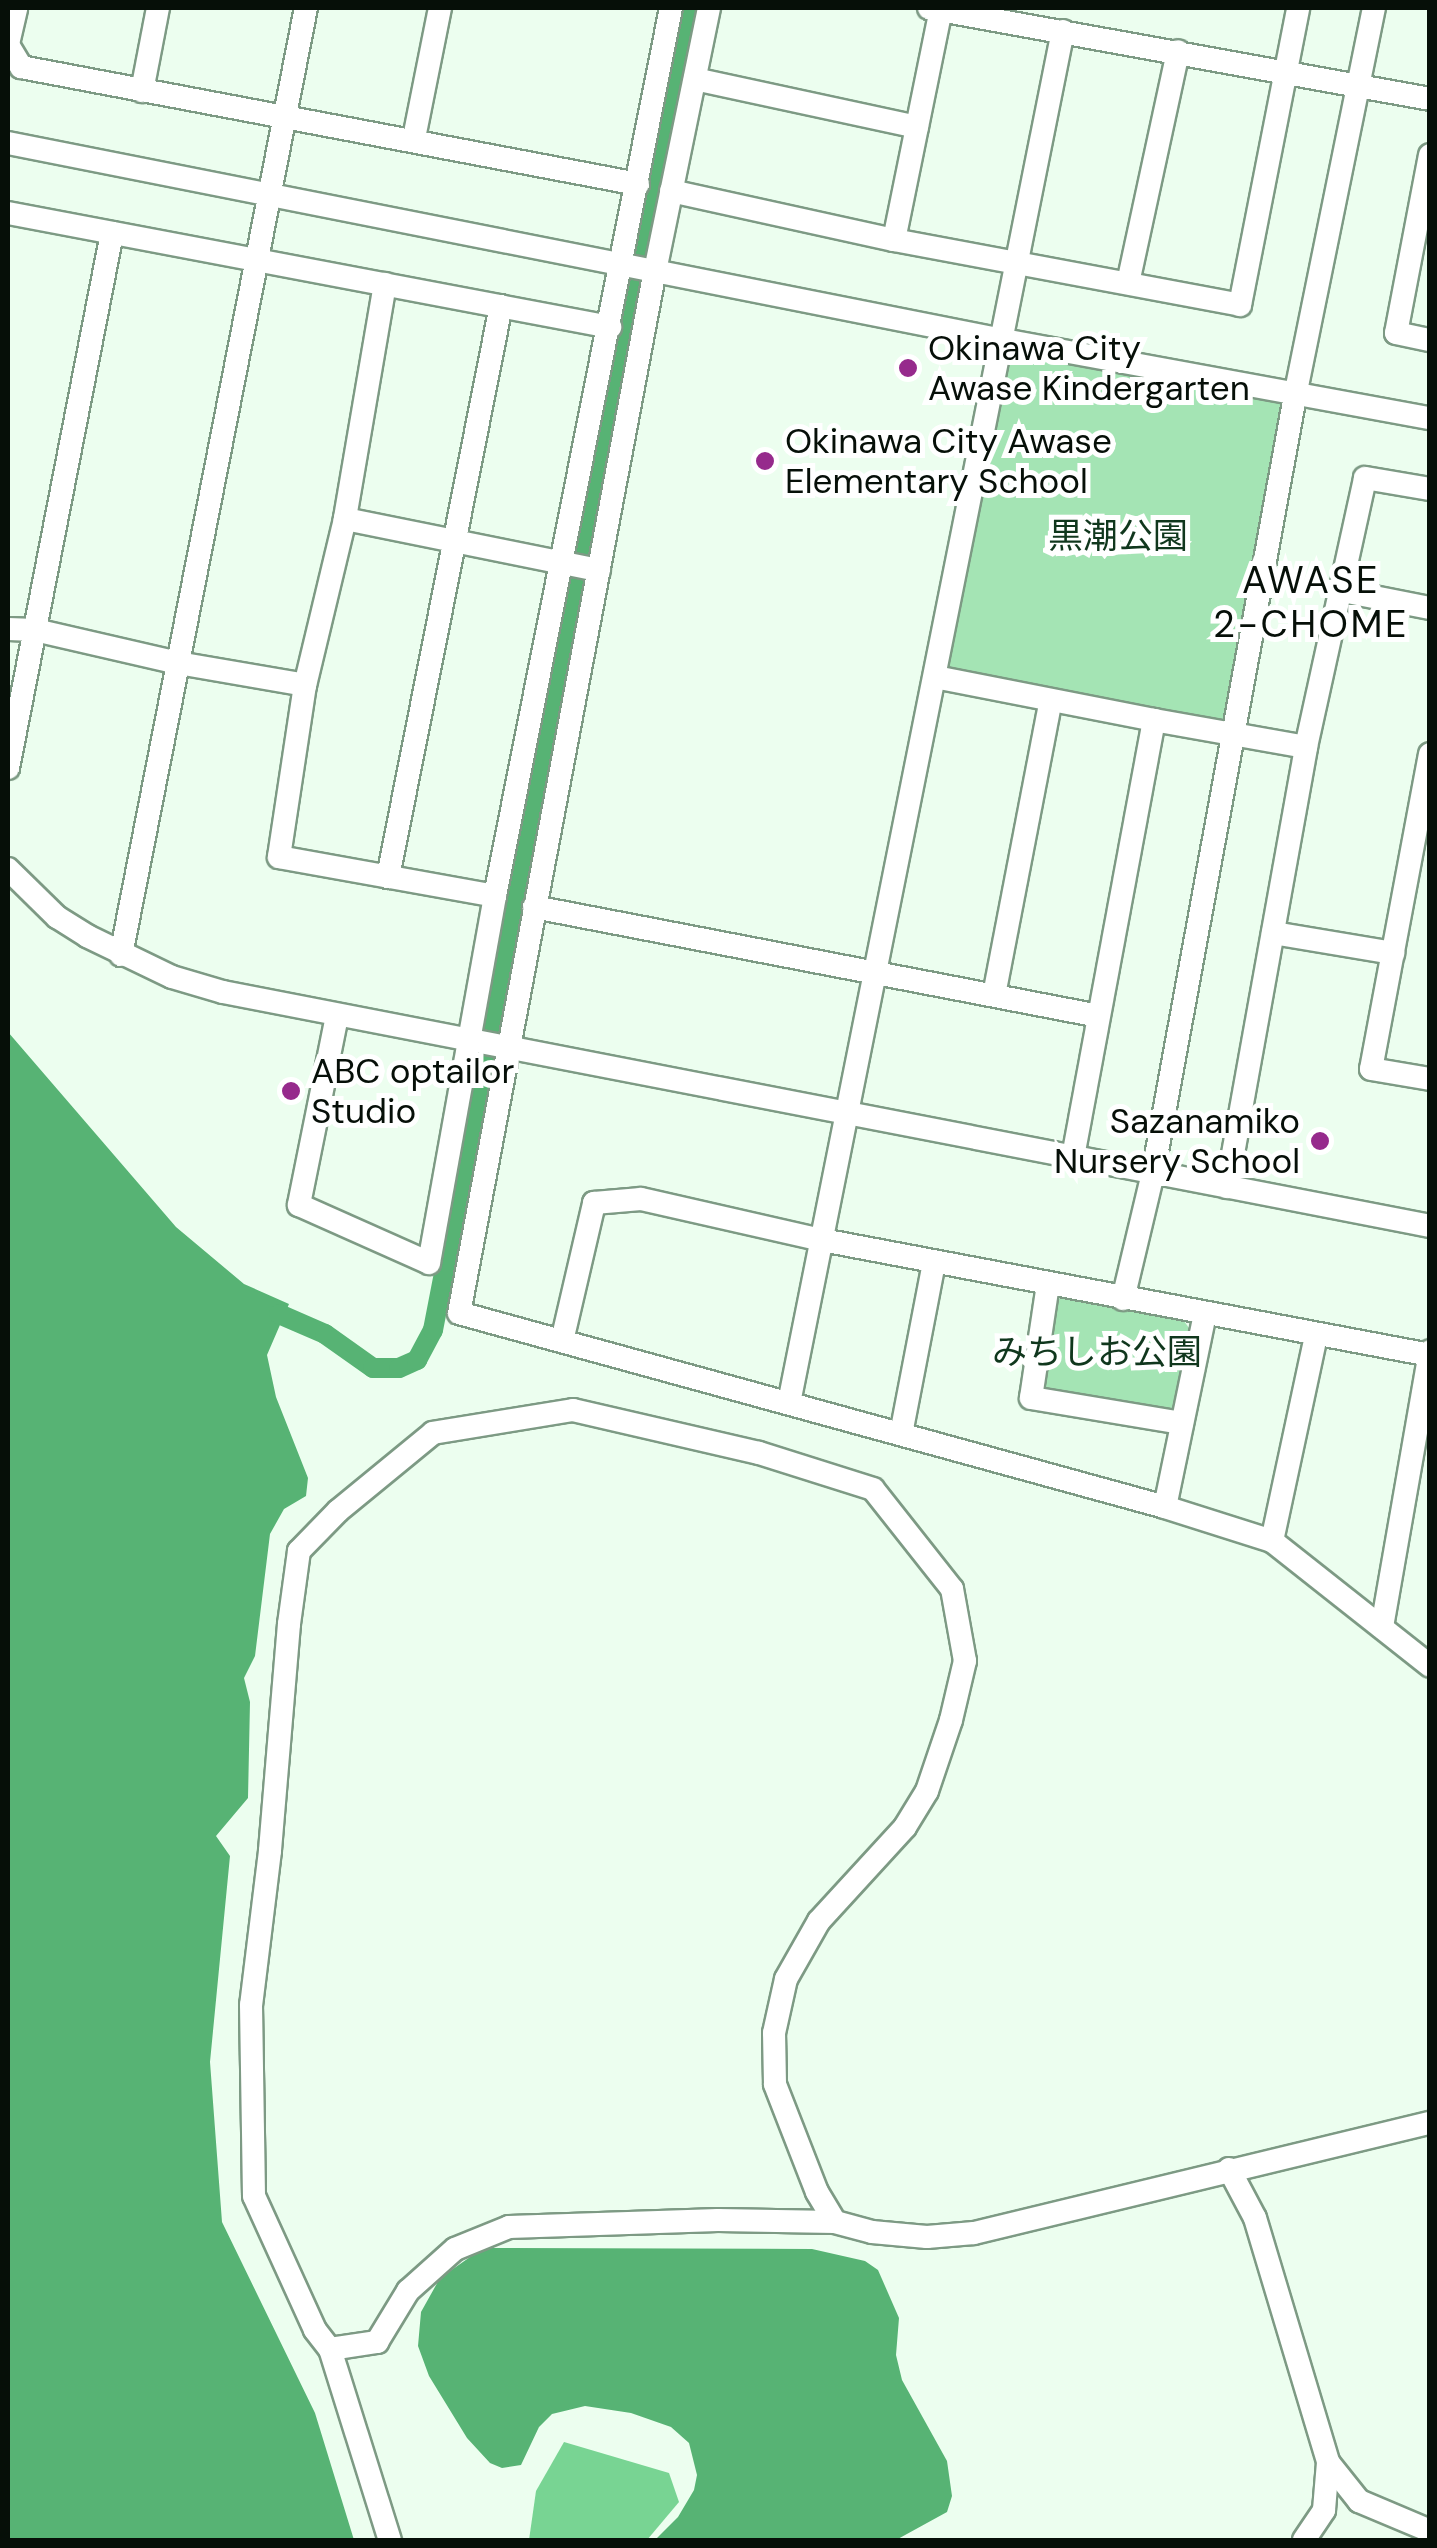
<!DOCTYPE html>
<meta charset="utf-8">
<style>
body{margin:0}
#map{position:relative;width:1437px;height:2548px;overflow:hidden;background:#ecfeef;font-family:"DM Sans","Noto Sans JP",sans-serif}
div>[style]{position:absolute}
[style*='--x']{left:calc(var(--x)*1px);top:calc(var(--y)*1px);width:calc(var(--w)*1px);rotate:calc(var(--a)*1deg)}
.green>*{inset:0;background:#a4e4b4}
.forest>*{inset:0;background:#78d493}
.water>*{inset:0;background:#57b374}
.canal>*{height:20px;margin:-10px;padding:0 10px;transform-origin:10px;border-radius:10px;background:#57b374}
.roads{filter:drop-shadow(2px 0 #7d9a84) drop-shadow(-2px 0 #7d9a84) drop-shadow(0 2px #7d9a84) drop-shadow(0 -2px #7d9a84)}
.minor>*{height:22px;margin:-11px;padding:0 11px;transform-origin:11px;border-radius:11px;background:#fff}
.dots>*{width:28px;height:28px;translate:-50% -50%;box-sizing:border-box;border:5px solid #fff;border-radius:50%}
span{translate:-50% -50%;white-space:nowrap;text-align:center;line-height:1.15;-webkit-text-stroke:10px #fff;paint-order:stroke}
.poi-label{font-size:35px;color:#060f08}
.left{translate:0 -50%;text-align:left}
.right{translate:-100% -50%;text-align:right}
.park-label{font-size:35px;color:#10371d}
.neighbourhood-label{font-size:38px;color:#060f08;letter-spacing:2.5px}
.frame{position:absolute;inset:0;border:10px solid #060f08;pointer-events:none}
</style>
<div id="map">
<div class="green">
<div style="clip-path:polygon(1008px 346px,1290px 399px,1228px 727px,946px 673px)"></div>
<div style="clip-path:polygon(1067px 1294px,1182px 1318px,1191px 1331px,1176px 1408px,1167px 1416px,1044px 1396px,1037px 1383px,1052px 1303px)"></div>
</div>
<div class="forest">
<div style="clip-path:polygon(564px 2442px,669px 2473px,679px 2502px,647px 2540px,529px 2540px,536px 2491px)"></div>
</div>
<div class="water">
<div style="clip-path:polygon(8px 1032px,176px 1227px,244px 1284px,289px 1304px,267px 1355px,276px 1397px,308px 1478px,306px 1496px,284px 1509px,270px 1534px,255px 1656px,244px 1678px,250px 1702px,248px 1798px,216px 1836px,230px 1856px,210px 2062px,222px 2222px,315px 2413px,354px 2540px,8px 2540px)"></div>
<div style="clip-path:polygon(483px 2248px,812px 2249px,865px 2261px,878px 2270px,899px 2318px,896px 2355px,902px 2380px,947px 2461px,952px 2496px,947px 2512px,896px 2540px,655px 2540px,678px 2517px,694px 2490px,697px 2475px,689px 2443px,671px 2427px,631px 2413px,585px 2406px,552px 2414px,539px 2427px,521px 2465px,502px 2468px,490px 2463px,467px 2438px,429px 2376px,418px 2346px,421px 2312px,440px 2278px)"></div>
</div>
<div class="canal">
<div style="--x:279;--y:1314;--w:50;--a:23.5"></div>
<div style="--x:325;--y:1334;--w:59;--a:35.3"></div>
<div style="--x:373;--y:1368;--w:26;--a:0"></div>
<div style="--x:399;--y:1368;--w:20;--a:-24"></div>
<div style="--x:417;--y:1360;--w:34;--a:-62"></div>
<div style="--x:433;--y:1330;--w:1347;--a:-79.04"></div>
</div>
<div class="roads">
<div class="minor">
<div style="--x:709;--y:8;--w:268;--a:101.6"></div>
<div style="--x:655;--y:270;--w:1061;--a:100.64"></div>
<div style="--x:459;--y:1313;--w:732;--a:15.36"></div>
<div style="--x:1165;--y:1507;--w:112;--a:17.6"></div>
<div style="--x:1272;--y:1541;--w:201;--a:38.3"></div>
<div style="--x:929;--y:8;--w:509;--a:10.29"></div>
<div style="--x:8;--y:44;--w:37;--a:-77"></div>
<div style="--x:8;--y:45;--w:26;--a:59"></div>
<div style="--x:21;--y:67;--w:628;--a:10.74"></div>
<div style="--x:695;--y:79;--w:227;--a:12.2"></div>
<div style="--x:142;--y:91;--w:85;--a:-79.1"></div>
<div style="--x:414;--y:138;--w:133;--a:-78.7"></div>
<div style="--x:8;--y:143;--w:1009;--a:11.2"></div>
<div style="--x:998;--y:339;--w:439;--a:10.4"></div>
<div style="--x:1430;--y:155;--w:181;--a:100.8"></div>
<div style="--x:1396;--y:333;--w:35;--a:12"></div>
<div style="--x:671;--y:191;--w:228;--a:12.4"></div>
<div style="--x:894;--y:240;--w:352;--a:10.6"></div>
<div style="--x:1240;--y:305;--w:303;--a:-78.9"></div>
<div style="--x:8;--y:213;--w:613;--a:10.72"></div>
<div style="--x:894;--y:240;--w:237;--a:-78.5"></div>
<div style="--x:1128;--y:283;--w:237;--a:-77.8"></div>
<div style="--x:385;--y:284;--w:238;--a:99.7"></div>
<div style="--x:345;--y:519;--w:171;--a:103.5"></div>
<div style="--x:305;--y:685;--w:174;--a:98.6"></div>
<div style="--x:279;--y:857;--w:219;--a:10.2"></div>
<div style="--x:345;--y:519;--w:259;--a:11.4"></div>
<div style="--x:1343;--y:591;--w:89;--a:11.1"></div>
<div style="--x:8;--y:629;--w:27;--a:2"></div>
<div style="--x:35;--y:630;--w:147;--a:13"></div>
<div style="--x:178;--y:663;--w:129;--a:9.8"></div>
<div style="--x:935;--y:677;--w:223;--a:11.1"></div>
<div style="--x:1154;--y:720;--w:445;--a:100.5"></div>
<div style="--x:1154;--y:720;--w:154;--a:10.1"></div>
<div style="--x:1430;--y:754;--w:320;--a:100.6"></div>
<div style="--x:1371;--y:1069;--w:60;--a:9.6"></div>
<div style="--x:8;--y:768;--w:545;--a:-79"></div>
<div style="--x:8;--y:869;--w:69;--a:44.4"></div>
<div style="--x:57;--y:917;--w:36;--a:32"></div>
<div style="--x:87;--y:936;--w:94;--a:25.8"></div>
<div style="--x:172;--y:977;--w:53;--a:16.4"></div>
<div style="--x:223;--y:992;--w:1229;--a:10.97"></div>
<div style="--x:388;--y:877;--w:582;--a:-78.81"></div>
<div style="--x:534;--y:907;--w:575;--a:10.92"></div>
<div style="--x:1273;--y:933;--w:122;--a:9.5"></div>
<div style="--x:121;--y:955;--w:965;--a:-78.95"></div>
<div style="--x:994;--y:995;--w:300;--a:-79.1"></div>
<div style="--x:337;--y:1016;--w:193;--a:101.4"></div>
<div style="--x:299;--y:1205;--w:142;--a:24"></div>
<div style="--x:429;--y:1263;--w:373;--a:-79.8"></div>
<div style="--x:495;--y:896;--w:905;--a:-78.79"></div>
<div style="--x:1227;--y:1187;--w:447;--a:-79.8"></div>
<div style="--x:1306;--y:747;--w:275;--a:-77.6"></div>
<div style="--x:1365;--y:478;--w:66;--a:9.6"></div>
<div style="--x:1048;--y:1284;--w:115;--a:98.5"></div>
<div style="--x:1031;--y:1398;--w:153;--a:9.4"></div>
<div style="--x:1123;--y:1299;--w:130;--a:-76.6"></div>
<div style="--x:1153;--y:1173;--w:790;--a:-79.64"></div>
<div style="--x:1295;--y:396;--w:396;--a:-78.5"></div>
<div style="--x:562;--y:1341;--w:142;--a:-76.9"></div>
<div style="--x:594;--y:1203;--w:47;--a:-4.9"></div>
<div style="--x:641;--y:1199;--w:186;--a:12.8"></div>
<div style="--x:822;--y:1240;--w:619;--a:10.71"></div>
<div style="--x:789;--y:1403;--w:1399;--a:-78.71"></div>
<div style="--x:901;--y:1434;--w:175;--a:-79.1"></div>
<div style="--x:1165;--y:1507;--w:197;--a:-78.3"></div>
<div style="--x:1272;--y:1541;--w:211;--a:-77.9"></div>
<div style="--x:1382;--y:1627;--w:280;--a:-80.1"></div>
<div style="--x:1229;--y:2169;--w:55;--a:62"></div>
<div style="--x:1255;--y:2218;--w:255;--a:73.3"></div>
<div style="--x:1328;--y:2462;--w:50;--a:51.5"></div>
<div style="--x:1359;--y:2501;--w:77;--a:22.9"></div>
<div style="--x:835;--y:2222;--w:35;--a:-121"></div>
<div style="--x:817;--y:2192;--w:116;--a:-111.3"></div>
<div style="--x:775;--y:2084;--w:51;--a:-91.1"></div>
<div style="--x:774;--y:2033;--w:55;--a:-77.5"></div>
<div style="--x:786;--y:1979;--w:67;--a:-60.4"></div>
<div style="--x:819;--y:1921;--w:127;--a:-47.5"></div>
<div style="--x:905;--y:1827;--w:42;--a:-58.6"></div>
<div style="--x:927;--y:1791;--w:75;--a:-71.3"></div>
<div style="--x:951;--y:1720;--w:61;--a:-76.7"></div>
<div style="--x:965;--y:1661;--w:73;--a:-100.2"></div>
<div style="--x:952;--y:1589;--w:127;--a:-128.3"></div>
<div style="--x:873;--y:1489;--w:120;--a:-162.5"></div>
<div style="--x:759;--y:1453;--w:191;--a:-167"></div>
<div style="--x:573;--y:1410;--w:142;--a:170.7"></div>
<div style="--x:433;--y:1433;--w:123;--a:140.6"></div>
<div style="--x:338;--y:1511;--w:56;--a:134.3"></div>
<div style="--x:299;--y:1551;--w:74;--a:97.8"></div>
<div style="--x:289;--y:1624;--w:228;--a:94.8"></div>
<div style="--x:270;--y:1851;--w:155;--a:97"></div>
<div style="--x:251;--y:2005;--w:191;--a:89.1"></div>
<div style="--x:254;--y:2196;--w:147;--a:65.5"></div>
<div style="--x:315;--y:2330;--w:24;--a:52"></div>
<div style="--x:330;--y:2349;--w:48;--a:-8.5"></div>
<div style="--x:377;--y:2342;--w:60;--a:-58.7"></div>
<div style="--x:408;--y:2291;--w:63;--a:-41.8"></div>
<div style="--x:455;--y:2249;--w:58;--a:-22.2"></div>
<div style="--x:509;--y:2227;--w:209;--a:-1.9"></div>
<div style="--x:718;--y:2220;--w:117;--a:1"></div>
<div style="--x:835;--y:2222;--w:38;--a:15"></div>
<div style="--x:872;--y:2232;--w:55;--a:5.2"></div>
<div style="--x:927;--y:2237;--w:47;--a:-4.9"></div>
<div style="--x:974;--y:2233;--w:469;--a:-13.6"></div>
<div style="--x:330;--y:2349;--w:200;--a:72.6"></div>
<div style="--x:1304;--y:2540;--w:36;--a:-56"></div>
<div style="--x:1324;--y:2510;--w:48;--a:-85.2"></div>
</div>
</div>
<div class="dots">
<div style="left:908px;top:368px;background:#962a8c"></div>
<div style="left:765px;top:461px;background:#962a8c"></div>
<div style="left:291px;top:1091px;background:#962a8c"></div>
<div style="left:1320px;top:1141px;background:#962a8c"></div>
</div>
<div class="poi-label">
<span class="left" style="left:928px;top:368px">Okinawa City<br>Awase Kindergarten</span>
<span class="left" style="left:785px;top:461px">Okinawa City Awase<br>Elementary School</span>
<span class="left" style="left:311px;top:1091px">ABC optailor<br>Studio</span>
<span class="right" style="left:1300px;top:1141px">Sazanamiko<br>Nursery School</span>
</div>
<div class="park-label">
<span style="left:1118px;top:536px">黒潮公園</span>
<span style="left:1097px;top:1352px">みちしお公園</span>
</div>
<div class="neighbourhood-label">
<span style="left:1311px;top:603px">AWASE<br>2-CHOME</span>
</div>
<div class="frame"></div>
</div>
